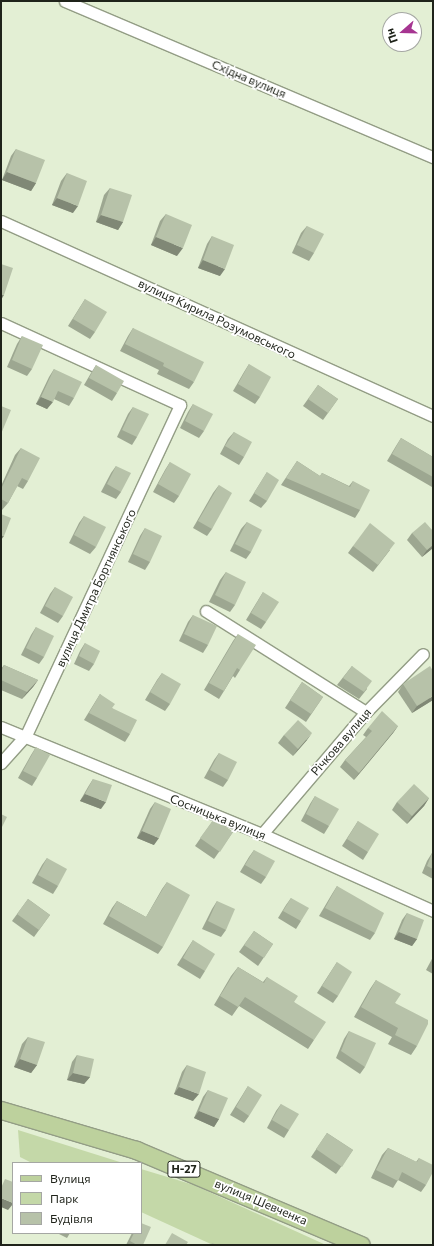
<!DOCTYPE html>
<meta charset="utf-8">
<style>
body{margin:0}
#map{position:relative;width:434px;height:1246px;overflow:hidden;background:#e3efd4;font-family:Commissioner,sans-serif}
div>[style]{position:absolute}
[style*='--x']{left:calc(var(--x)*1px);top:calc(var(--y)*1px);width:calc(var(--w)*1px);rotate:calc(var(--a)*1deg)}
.green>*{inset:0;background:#c4d8a8}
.roads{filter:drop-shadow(1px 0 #939d85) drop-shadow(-1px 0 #939d85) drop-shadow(0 1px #939d85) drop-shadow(0 -1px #939d85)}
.street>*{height:11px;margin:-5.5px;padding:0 5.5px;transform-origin:5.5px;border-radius:5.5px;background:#fff}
.primary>*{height:17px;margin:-8.5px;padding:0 8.5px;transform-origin:8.5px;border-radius:8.5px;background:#bdd19d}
.wall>*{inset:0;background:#9da791}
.shaded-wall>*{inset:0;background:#808876}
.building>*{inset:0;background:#b7c2a9}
span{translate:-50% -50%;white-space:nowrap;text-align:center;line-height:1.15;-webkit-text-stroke:3.5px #fff;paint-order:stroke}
.shield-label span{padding:1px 3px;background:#fff;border:1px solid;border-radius:3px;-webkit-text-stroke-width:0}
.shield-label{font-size:11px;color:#1f231a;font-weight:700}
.street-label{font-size:12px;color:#1f231a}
.frame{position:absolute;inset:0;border:2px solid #1f231a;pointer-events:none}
.legend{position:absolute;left:12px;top:1162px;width:130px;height:72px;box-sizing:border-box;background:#fff;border:1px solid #a5a7a3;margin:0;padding:5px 7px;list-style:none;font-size:12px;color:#1f231a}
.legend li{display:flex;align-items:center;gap:8px;height:20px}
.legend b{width:20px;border:1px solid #a5a7a3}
.north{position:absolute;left:382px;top:12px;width:40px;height:40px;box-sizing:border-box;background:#fff;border:1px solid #a5a7a3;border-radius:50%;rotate:250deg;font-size:11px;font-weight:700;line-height:16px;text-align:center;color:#1f231a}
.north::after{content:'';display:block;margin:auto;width:14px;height:18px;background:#a63591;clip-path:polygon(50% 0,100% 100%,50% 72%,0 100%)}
</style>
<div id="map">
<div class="green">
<div style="clip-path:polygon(18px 1130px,123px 1163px,32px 1163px,20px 1157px)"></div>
<div style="clip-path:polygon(141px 1169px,194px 1185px,326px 1245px,213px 1245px,141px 1212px)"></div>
</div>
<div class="roads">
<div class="street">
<div style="--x:65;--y:1;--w:400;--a:23"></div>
<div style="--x:1;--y:221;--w:474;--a:24.3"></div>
<div style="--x:1;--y:323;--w:197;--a:24.6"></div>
<div style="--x:180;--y:405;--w:364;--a:115"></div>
<div style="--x:26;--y:735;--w:38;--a:132"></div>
<div style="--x:206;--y:611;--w:189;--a:32.3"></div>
<div style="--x:1;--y:727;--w:282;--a:22.3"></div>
<div style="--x:262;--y:834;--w:188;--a:24.2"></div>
<div style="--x:262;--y:834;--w:160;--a:-49.6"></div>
<div style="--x:366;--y:712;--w:81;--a:-45.5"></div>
</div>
<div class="primary">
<div style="--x:1;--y:1110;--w:141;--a:16.5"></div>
<div style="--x:136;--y:1150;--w:244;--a:22.9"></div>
</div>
</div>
<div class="wall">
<div style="clip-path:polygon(16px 149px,36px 183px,31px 191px,2px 180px,11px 156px)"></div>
<div style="clip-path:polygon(67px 173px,73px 213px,52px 205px,61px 181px)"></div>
<div style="clip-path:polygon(110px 188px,123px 222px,118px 230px,96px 222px,104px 195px)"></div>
<div style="clip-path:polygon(166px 214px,177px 256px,151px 245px,160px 221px)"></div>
<div style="clip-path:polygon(307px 226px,314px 253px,309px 261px,292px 253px,301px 233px)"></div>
<div style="clip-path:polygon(212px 236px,220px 276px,198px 268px,207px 244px)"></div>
<div style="clip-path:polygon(85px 299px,95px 332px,90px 339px,68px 326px)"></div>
<div style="clip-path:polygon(133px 328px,194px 382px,189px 389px,157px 374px,159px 370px,120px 351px,128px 336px)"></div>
<div style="clip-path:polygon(22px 336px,32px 369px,27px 376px,7px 367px,17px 344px)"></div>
<div style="clip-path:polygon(249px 364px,260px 397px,255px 404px,233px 391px,244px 372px)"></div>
<div style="clip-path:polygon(96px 365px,117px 393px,112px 401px,84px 385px,91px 373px)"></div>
<div style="clip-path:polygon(54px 369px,74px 398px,69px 406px,54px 399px,47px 409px,36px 404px,49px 377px)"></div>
<div style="clip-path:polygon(318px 385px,338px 399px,323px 420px,303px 406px)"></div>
<div style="clip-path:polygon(193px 404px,204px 431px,199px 438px,180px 428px,188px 412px)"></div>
<div style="clip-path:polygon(133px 407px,137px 437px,132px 445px,117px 437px,128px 414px)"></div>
<div style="clip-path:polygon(234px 432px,244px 457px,239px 465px,220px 454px,228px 439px)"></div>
<div style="clip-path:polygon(401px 438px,433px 457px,433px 485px,432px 487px,387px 461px,396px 446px)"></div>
<div style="clip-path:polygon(21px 448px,28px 481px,23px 489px,17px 486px,8px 503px,2px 510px,1px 509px,1px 486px,15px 455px)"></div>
<div style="clip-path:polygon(297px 461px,320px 476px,322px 473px,349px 486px,353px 481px,360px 510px,355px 518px,281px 485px)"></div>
<div style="clip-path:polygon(170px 462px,179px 496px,174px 503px,153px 492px,165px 470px)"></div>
<div style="clip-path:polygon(116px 466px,121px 492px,116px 499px,101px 492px,111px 473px)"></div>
<div style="clip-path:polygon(267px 472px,267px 501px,261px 508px,249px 501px)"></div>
<div style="clip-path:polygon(219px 485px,212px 529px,207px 536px,193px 528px,213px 493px)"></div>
<div style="clip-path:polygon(84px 516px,96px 547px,90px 554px,69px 543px,79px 523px)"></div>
<div style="clip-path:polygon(247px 522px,251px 552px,246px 559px,230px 551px,241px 529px)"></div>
<div style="clip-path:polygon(145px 528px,150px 562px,145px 570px,128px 562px,140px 536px)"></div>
<div style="clip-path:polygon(433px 531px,433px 548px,422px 557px,407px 540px,412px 533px)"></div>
<div style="clip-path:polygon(353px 546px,390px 550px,373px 572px,348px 553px)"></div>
<div style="clip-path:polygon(226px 572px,235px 605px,230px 612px,209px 602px,220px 580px)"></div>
<div style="clip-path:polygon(55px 587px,63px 616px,58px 623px,40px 613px,50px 594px)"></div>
<div style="clip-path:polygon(263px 592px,266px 622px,261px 629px,246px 620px)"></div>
<div style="clip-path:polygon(193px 615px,208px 645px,203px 653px,179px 641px,188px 622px)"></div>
<div style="clip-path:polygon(36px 627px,44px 657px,39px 664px,21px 655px,31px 635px)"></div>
<div style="clip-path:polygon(238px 634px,240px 670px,235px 678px,233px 676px,224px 691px,219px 699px,204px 690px,233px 641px)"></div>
<div style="clip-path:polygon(85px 643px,94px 664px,89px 671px,74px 664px,80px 651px)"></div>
<div style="clip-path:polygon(4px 665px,38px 680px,33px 687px,22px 699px,1px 690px,1px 669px)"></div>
<div style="clip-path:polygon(352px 666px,367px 689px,359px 699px,337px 685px)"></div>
<div style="clip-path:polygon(162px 673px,170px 704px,165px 711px,145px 700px,157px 680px)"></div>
<div style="clip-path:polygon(302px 682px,323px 697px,306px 722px,285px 708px)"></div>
<div style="clip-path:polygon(403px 684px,433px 700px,412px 713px,398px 692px)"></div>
<div style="clip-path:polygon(100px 694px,112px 708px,130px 734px,125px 742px,84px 720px)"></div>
<div style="clip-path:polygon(398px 726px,393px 733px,354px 780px,340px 767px,345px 760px,366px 737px,363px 735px,368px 728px)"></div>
<div style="clip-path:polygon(284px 735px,307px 740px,293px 756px,278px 743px)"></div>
<div style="clip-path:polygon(36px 747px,37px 778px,32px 786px,18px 778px,31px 755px)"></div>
<div style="clip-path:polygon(219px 753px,228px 780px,223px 787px,204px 778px,214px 760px)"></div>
<div style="clip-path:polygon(93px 779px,101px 809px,80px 801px,88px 787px)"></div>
<div style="clip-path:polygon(315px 796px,329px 826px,324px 834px,301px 821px,310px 804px)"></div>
<div style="clip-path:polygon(429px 798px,424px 806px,407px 824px,392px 810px,397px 802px)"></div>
<div style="clip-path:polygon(155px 802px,154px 845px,137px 838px,150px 809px)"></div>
<div style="clip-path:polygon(214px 819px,233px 832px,214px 859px,195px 846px)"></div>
<div style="clip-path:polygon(358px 821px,368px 852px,363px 860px,342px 846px)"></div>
<div style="clip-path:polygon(254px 850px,266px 877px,261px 884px,240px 872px,249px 857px)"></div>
<div style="clip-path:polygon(432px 853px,433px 854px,433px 879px,422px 873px,427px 861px)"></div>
<div style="clip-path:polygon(47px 858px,58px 886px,53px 894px,32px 883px,42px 865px)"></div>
<div style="clip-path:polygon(167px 882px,163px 947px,158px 954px,103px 924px,112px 908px,117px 901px,146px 917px,162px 889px)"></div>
<div style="clip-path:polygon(337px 886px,375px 933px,370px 940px,319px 916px,332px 894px)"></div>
<div style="clip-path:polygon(291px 898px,301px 921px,296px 929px,278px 918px,286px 905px)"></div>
<div style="clip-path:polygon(28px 899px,50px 915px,34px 937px,12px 921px)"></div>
<div style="clip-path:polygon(217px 901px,226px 930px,221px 937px,202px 929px,212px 909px)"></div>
<div style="clip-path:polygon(407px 913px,417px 939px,412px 946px,394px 939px,402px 920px)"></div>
<div style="clip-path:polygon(254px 931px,273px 944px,258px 966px,239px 952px)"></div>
<div style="clip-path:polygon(193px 940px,205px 971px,200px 979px,177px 965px)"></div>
<div style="clip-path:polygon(433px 957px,433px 974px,426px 970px)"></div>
<div style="clip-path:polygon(337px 962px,338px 996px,333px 1003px,317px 993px)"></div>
<div style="clip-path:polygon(238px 967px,263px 982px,267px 977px,294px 1002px,314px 1040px,308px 1049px,239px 1006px,232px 1016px,214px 1005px,231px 976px)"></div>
<div style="clip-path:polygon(376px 980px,395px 1003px,417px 1046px,411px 1055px,388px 1044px,392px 1037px,354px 1017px,370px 989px)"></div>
<div style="clip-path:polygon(349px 1031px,365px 1067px,360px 1074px,336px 1058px,344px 1039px)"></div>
<div style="clip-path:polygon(28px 1037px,37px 1065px,31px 1073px,14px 1067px,22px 1044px)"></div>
<div style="clip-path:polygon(77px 1055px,90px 1077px,84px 1084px,67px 1080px,72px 1062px)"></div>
<div style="clip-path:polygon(187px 1065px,193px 1101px,174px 1094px,182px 1072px)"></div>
<div style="clip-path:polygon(248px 1086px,249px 1116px,244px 1123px,230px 1115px)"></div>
<div style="clip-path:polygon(208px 1090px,219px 1119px,214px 1127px,194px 1118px,203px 1097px)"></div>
<div style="clip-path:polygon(281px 1104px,289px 1130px,284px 1138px,267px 1128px,276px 1111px)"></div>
<div style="clip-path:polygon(327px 1133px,353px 1150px,336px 1174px,311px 1157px)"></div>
<div style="clip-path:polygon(388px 1148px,416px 1162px,419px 1158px,426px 1185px,421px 1192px,398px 1180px,393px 1188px,371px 1178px,382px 1155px)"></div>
<div style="clip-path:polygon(57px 1233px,70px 1233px,67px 1238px)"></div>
<div style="clip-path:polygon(132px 1233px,141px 1233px,143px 1245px,126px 1245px)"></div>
</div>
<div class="shaded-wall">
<div style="clip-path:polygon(7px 172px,36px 183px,31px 191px,2px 180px)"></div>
<div style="clip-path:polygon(57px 198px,78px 206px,73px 213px,52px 205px)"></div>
<div style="clip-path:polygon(101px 215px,123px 222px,118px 230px,96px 222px)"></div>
<div style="clip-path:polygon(156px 237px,183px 248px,177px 256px,151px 245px)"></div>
<div style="clip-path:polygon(203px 260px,225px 269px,220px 276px,198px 268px)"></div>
<div style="clip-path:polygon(1px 294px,4px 295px,1px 300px)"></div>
<div style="clip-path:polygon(41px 397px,53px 402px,47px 409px,36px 404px)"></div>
<div style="clip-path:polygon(1px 535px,4px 536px,1px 540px)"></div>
<div style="clip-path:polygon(433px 545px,433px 548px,422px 557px,427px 550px)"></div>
<div style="clip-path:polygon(38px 680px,33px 687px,22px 699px,27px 692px)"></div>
<div style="clip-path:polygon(433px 696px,433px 700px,412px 713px,417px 706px)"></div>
<div style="clip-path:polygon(398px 726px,393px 733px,354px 780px,359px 773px)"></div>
<div style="clip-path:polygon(312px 733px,307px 740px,293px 756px,298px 749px)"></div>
<div style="clip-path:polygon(85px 794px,106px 802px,101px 809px,80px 801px)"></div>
<div style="clip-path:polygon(429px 798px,424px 806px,407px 824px,412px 816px)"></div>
<div style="clip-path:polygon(142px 831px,159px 838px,154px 845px,137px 838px)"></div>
<div style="clip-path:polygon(399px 932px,417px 939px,412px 946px,394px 939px)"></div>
<div style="clip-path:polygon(20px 1059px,37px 1065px,31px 1073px,14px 1067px)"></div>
<div style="clip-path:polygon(73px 1073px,90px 1077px,84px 1084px,67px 1080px)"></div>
<div style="clip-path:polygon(179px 1087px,199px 1094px,193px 1101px,174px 1094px)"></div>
<div style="clip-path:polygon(199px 1111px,219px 1119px,214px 1127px,194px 1118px)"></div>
<div style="clip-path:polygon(1px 1198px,13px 1203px,13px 1204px,8px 1210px,1px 1207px)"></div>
</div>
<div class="building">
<div style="clip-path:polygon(16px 149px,45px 160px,36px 183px,7px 172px)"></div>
<div style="clip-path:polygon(67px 173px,87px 181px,78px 206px,57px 198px)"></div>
<div style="clip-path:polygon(110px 188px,132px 195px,123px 222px,101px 215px)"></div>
<div style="clip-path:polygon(166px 214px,192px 225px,183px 248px,156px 237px)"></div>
<div style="clip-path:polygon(307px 226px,324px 234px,314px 253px,297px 245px)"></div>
<div style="clip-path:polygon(212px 236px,234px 245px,225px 269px,203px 260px)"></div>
<div style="clip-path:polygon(1px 264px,13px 268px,4px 295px,1px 294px)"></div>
<div style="clip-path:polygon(85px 299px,107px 312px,95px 332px,73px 319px)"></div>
<div style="clip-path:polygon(133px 328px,204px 362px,194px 382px,163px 366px,164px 363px,125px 344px)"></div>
<div style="clip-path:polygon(22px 336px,43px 345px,32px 369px,12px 360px)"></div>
<div style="clip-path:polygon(249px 364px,271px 377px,260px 397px,238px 384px)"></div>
<div style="clip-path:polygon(96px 365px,124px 381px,117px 393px,89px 378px)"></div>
<div style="clip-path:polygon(54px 369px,82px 382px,74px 398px,58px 391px,53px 402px,41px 397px)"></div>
<div style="clip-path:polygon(318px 385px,338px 399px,328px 413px,308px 399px)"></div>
<div style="clip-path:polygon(193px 404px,213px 414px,204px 431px,185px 421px)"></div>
<div style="clip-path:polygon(1px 406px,11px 410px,1px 434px)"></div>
<div style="clip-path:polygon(133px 407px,149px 414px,137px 437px,122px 430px)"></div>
<div style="clip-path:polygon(234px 432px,252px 442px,244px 457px,225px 446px)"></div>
<div style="clip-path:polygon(401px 438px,433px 457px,433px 477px,392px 454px)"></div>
<div style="clip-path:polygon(21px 448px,40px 458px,28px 481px,22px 478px,8px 503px,1px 499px,1px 489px)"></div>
<div style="clip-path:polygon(297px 461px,320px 476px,322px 473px,350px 487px,353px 481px,370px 490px,360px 510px,286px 478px)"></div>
<div style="clip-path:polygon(170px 462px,191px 474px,179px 496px,158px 484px)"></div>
<div style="clip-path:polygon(116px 466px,131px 473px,121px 492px,107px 484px)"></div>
<div style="clip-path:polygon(267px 472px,279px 480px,267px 501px,254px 493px)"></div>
<div style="clip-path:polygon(219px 485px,232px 493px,212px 529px,198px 521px)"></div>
<div style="clip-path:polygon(1px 514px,11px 518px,4px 536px,1px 535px)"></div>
<div style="clip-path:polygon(84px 516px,106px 527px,96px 547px,74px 535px)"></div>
<div style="clip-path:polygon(247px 522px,262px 530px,251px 552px,235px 544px)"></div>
<div style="clip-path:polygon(425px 522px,433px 531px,433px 545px,427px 550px,412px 533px)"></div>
<div style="clip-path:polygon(370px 523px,395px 543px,378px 565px,353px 546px)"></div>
<div style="clip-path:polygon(145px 528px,162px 536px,150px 562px,133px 554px)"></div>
<div style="clip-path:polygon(226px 572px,246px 582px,235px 605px,215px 595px)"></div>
<div style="clip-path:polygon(55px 587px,73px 597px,63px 616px,45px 606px)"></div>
<div style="clip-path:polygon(263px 592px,279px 602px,266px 622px,251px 613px)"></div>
<div style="clip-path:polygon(193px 615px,217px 626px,208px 645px,184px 634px)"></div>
<div style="clip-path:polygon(36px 627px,54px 636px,44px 657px,26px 648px)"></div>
<div style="clip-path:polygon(238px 634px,256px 645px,240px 670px,237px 668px,224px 691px,209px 683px)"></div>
<div style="clip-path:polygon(85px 643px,100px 651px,94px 664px,79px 656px)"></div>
<div style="clip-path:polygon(4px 665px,38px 680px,27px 692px,1px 680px,1px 672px)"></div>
<div style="clip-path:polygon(352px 666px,372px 681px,364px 692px,343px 678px)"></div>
<div style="clip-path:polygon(430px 666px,433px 671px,433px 696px,417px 706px,403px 684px)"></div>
<div style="clip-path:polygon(162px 673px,181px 684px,170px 704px,150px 692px)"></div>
<div style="clip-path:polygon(302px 682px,323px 697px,311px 714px,290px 700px)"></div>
<div style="clip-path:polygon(100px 694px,115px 704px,112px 708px,137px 720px,130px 734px,89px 713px)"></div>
<div style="clip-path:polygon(382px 711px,398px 726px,359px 773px,345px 760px,372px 731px,368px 728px)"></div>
<div style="clip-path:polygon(298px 720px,312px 733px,298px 749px,284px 735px)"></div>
<div style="clip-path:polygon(36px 747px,50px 755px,37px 778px,23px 771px)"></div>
<div style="clip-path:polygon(219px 753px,237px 762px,228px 780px,210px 770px)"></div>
<div style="clip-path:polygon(93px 779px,112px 785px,106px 802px,85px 794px)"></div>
<div style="clip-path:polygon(414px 784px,429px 798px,412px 816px,397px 802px)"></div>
<div style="clip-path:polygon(315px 796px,339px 809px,329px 826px,306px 814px)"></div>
<div style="clip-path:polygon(155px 802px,171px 809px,159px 838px,142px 831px)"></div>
<div style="clip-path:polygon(1px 814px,7px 817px,1px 829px)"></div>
<div style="clip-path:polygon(214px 819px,233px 832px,220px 852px,200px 838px)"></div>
<div style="clip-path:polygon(358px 821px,379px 834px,368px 852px,347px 839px)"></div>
<div style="clip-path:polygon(254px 850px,275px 861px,266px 877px,245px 865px)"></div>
<div style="clip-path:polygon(432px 853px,433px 854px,433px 869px,427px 866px)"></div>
<div style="clip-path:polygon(47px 858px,67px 869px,58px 886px,38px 875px)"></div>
<div style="clip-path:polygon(167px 882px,190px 895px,163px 947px,109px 916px,117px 901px,146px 917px)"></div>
<div style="clip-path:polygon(337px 886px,384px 913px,375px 933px,325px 908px)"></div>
<div style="clip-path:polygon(291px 898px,309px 908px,301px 921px,283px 911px)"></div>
<div style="clip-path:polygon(28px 899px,50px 915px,39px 930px,17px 914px)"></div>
<div style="clip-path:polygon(217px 901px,235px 909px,226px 930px,208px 921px)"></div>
<div style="clip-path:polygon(407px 913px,424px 920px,417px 939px,399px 932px)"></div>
<div style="clip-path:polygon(254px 931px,273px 944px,264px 958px,244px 945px)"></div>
<div style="clip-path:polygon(193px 940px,215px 954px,205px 971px,183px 958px)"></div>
<div style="clip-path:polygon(337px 962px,352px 972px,338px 996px,322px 986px)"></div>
<div style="clip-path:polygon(238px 967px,264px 983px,267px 977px,298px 996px,294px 1002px,326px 1022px,314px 1040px,245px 997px,238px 1007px,220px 996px)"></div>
<div style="clip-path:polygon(376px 980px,401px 994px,395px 1003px,428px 1020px,428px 1024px,417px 1046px,395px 1035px,398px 1028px,361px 1007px)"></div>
<div style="clip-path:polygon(349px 1031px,376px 1043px,365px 1067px,341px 1051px)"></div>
<div style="clip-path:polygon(28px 1037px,45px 1042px,37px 1065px,20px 1059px)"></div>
<div style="clip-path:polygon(77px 1055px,94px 1059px,90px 1077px,73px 1073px)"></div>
<div style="clip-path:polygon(187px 1065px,206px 1072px,199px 1094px,179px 1087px)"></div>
<div style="clip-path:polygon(248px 1086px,262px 1095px,249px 1116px,236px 1107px)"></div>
<div style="clip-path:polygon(208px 1090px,228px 1098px,219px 1119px,199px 1111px)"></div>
<div style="clip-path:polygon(281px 1104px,299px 1114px,289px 1130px,272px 1120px)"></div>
<div style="clip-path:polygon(327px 1133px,353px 1150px,342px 1167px,316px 1149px)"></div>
<div style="clip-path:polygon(388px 1148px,417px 1162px,419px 1158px,433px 1165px,433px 1172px,426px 1185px,402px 1172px,398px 1181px,376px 1170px)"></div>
<div style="clip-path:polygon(5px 1179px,13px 1182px,13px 1203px,1px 1198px,1px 1188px)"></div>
<div style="clip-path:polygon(141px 1223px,151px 1227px,143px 1245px,137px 1245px,130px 1241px,134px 1233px,141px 1233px)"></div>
<div style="clip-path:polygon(172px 1233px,188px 1242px,186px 1245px,165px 1245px)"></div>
<div style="clip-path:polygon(212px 1243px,217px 1245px,211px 1245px)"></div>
</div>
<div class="shield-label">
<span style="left:184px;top:1169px">Н-27</span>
</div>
<div class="street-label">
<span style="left:249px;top:79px;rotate:23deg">Східна вулиця</span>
<span style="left:217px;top:319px;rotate:25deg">вулиця Кирила Розумовського</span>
<span style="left:96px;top:588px;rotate:-65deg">вулиця Дмитра Бортнянського</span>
<span style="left:341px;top:742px;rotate:-49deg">Річкова вулиця</span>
<span style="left:218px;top:817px;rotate:22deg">Сосницька вулиця</span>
<span style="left:261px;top:1202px;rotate:23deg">вулиця Шевченка</span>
</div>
<div class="frame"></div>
<ul class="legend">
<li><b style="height:5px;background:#bdd19d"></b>Вулиця</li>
<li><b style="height:11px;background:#c4d8a8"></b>Парк</li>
<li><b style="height:11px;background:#b7c2a9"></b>Будівля</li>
</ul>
<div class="north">Пн</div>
</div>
